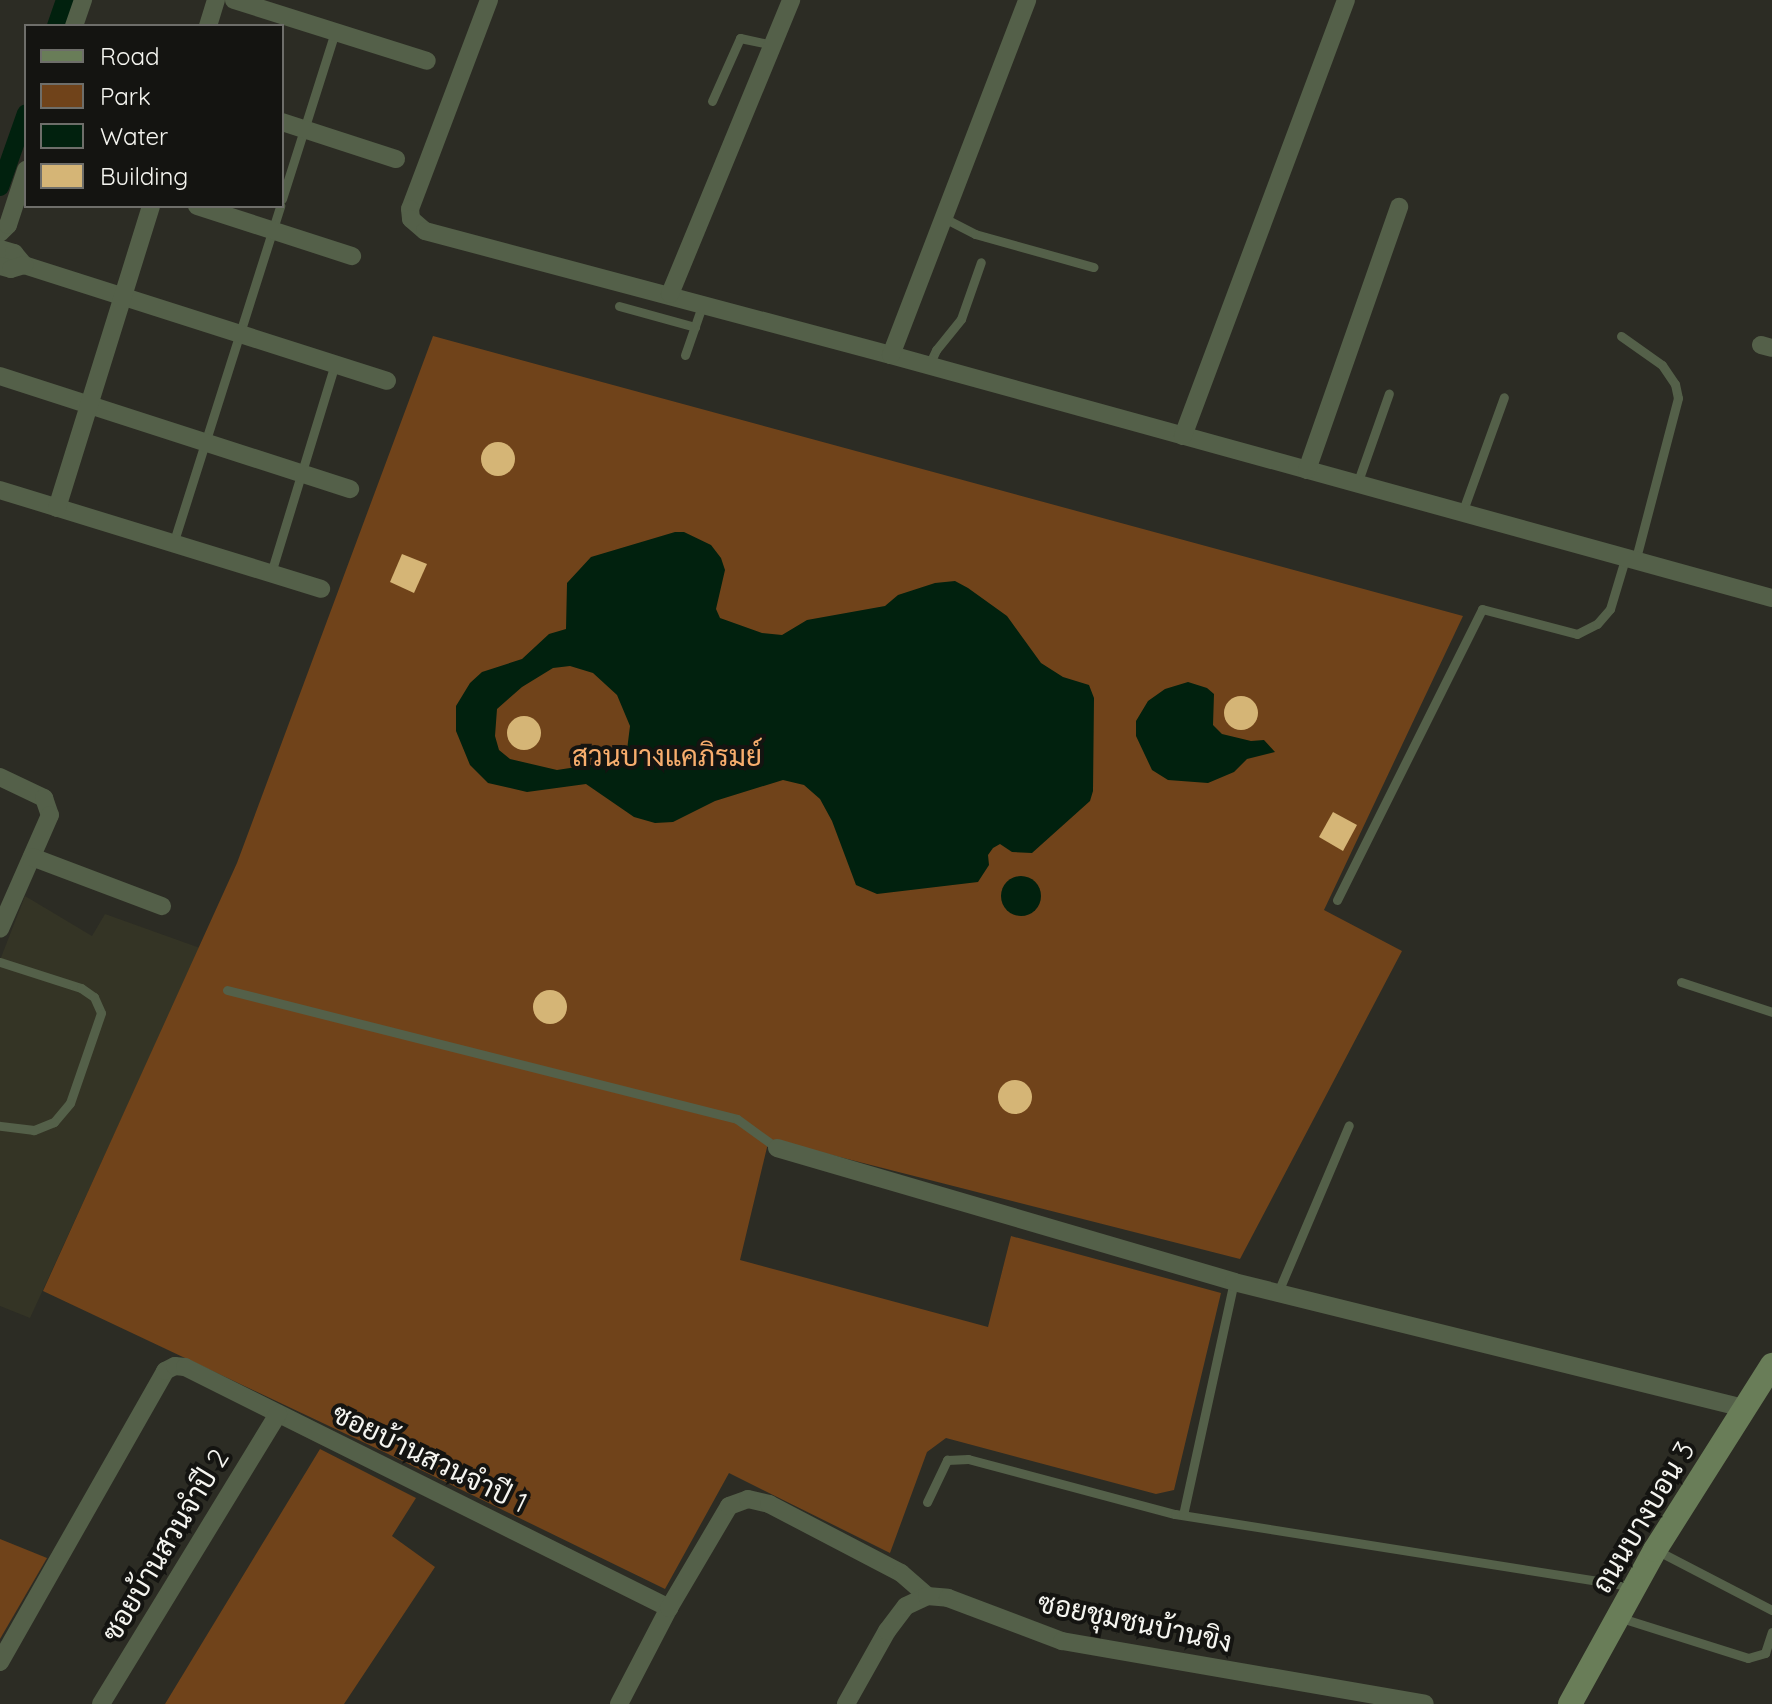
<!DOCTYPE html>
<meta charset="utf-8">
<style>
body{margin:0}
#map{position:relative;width:1772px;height:1704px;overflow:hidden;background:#2c2c24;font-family:Quicksand,Sarabun,sans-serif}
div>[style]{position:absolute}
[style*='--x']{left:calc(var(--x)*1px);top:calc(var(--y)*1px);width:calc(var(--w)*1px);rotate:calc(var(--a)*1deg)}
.built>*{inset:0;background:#343425}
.green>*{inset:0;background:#70431a}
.water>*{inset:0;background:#01210e}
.round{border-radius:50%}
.canal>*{height:18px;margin:-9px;padding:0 9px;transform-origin:9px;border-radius:9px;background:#01210e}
.building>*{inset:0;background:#d5b576}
.service>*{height:9px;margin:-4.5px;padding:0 4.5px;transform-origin:4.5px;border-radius:4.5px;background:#546049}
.minor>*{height:18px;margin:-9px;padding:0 9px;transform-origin:9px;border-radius:9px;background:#546049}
.secondary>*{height:24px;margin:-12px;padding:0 12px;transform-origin:12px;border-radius:12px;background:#697d58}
span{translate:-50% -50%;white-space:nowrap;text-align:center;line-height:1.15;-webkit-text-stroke:8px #141411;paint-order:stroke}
.park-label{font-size:28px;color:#f8ad6d}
.street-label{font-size:28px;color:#f5f5f0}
.legend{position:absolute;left:24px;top:24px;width:260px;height:184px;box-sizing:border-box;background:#141411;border:2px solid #6e6e6a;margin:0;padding:10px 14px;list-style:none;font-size:24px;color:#f5f5f0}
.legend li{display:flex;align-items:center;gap:16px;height:40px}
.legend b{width:40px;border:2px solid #6e6e6a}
</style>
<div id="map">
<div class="built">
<div style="clip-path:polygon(25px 896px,92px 936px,105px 914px,200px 948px,30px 1318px,0 1306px,0 960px)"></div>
</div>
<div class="green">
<div style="clip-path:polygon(433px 336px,1463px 616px,1324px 910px,1402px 951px,1240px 1259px,769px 1139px,740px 1260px,988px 1327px,1011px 1236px,1221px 1293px,1174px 1490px,1156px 1494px,946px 1438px,927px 1452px,890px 1553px,729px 1473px,665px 1589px,384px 1452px,43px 1291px,237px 863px)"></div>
<div style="clip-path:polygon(320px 1449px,416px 1498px,392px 1536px,435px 1567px,344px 1704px,165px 1704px)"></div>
<div style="clip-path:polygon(0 1539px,47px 1558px,0 1639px)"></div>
</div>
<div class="water">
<div style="clip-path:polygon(evenodd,675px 532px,684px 532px,711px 545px,721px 558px,725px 570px,716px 609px,720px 618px,762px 633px,782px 635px,807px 620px,885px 606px,898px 595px,935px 583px,955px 581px,968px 588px,1007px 616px,1041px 663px,1063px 677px,1089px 685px,1094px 698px,1093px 791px,1090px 801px,1032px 853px,1012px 852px,1000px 844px,993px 848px,988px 855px,989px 865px,978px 882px,877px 894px,856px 885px,832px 821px,820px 799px,804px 785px,783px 780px,715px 801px,673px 822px,655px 823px,634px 817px,586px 784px,527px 792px,488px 783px,470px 765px,456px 731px,456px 706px,470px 683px,482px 672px,522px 659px,549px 634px,566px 629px,567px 583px,591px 557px,675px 532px,570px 666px,593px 673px,617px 695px,630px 726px,627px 750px,616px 761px,557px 770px,510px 759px,499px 750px,495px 736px,497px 709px,522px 687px,553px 668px,570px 666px)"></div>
<div style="clip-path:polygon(1188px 682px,1207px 688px,1214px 694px,1213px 725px,1222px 734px,1251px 741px,1264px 740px,1275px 752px,1247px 759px,1234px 772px,1208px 783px,1168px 780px,1152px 770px,1136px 736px,1136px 721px,1148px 701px,1165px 689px)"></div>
<div class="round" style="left:1001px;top:876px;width:40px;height:40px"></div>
</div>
<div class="canal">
<div style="--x:56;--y:26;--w:28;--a:-71"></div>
<div style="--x:0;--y:187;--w:78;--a:-70.6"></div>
</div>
<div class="building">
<div class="round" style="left:481px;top:442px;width:34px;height:34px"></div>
<div style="clip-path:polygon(402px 554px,427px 564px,414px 593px,390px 582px)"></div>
<div class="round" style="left:1224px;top:696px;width:34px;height:34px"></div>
<div class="round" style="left:507px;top:716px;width:34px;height:34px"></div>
<div style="clip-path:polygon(1333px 812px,1357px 825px,1343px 851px,1319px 837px)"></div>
<div class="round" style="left:533px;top:990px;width:34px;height:34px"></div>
<div class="round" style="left:998px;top:1080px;width:34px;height:34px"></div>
</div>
<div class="service">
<div style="--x:712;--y:101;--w:69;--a:-66"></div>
<div style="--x:740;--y:38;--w:34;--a:12"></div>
<div style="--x:282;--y:199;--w:175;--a:-72.4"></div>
<div style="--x:944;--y:218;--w:35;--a:27"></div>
<div style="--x:975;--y:234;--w:123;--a:15.6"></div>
<div style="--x:619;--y:306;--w:79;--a:15.4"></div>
<div style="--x:1621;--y:336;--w:50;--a:35.3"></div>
<div style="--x:1662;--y:365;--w:23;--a:56"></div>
<div style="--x:1675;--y:384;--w:14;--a:78"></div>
<div style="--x:1678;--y:398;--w:170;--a:104.7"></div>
<div style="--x:685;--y:355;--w:55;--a:-70.9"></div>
<div style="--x:929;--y:365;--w:17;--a:-65"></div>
<div style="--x:936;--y:350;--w:40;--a:-51"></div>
<div style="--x:961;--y:319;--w:60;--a:-70.7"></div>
<div style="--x:1357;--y:484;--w:96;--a:-70.6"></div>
<div style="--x:1462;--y:513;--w:123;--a:-70.1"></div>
<div style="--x:173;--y:544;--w:355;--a:-72.4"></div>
<div style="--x:271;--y:573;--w:219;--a:-73"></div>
<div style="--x:1337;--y:900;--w:325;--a:-63.5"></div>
<div style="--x:1482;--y:609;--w:98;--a:14.7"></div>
<div style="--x:1577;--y:634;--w:22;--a:-27"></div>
<div style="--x:1597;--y:624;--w:20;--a:-49"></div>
<div style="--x:1610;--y:609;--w:52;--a:-73.3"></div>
<div style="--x:0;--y:962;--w:85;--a:17.8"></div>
<div style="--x:81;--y:988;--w:16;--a:35"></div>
<div style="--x:94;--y:997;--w:17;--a:66"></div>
<div style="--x:101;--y:1013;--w:95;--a:109"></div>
<div style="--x:70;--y:1103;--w:25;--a:130"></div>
<div style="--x:54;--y:1122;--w:22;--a:158"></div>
<div style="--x:34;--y:1130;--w:34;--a:-173"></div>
<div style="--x:1681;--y:982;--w:96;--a:18.2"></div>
<div style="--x:227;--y:990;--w:526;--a:14.19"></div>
<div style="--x:737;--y:1119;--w:49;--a:35.9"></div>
<div style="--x:1278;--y:1292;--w:181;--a:-67"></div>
<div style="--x:927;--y:1502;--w:47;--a:-64.5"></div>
<div style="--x:947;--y:1460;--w:21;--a:-3"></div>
<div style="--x:968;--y:1459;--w:214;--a:14.9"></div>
<div style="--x:1175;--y:1514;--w:462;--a:9"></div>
<div style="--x:1183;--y:1515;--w:239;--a:-77.7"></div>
<div style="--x:1658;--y:1551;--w:128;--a:27.4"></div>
<div style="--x:1618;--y:1617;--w:136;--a:17.5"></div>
<div style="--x:1748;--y:1658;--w:18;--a:-16"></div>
<div style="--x:1765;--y:1653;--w:22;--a:-72"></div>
</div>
<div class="minor">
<div style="--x:234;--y:0;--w:202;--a:17.5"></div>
<div style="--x:489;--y:0;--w:223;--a:110.7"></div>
<div style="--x:410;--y:209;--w:10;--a:84"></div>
<div style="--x:411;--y:219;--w:18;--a:41"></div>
<div style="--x:425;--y:231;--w:482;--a:14.9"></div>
<div style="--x:891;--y:355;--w:914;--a:15.42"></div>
<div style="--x:74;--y:26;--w:28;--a:-71"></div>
<div style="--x:208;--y:26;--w:27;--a:-73"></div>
<div style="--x:282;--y:122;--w:120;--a:18"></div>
<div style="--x:197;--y:206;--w:163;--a:17.9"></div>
<div style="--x:0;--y:233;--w:11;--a:-45"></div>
<div style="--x:8;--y:225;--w:58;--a:-71.9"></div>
<div style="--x:0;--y:249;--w:15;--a:16"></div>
<div style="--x:14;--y:253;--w:16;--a:50"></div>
<div style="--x:24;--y:265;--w:381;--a:17.7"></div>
<div style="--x:0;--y:266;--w:11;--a:15"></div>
<div style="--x:11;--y:269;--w:14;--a:-17"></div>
<div style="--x:670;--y:294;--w:318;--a:-67.6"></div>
<div style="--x:1761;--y:345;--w:11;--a:15"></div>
<div style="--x:891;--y:355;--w:380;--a:-69"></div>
<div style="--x:0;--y:376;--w:368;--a:17.9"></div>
<div style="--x:1183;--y:436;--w:465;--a:-69.5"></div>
<div style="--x:1307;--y:470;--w:279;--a:-70.7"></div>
<div style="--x:0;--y:490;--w:336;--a:17.1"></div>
<div style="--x:57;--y:508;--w:316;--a:-72.7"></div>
<div style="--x:0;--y:777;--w:49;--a:25.5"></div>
<div style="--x:44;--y:798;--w:18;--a:71"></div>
<div style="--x:50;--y:815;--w:124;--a:113.7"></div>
<div style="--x:32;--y:857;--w:139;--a:20.7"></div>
<div style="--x:777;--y:1148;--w:476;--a:16.3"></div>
<div style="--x:1234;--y:1282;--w:525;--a:13.88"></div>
<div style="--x:0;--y:1662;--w:335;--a:-60.4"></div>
<div style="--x:165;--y:1371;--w:11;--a:-27"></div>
<div style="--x:175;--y:1366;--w:10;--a:6"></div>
<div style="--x:185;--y:1367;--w:541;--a:26.47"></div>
<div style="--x:101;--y:1704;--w:340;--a:-58.6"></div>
<div style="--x:619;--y:1704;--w:108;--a:-62.5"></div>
<div style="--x:669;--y:1608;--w:118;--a:-59.5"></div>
<div style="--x:729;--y:1506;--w:20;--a:-20"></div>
<div style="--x:748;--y:1499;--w:22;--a:13"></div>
<div style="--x:769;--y:1504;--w:149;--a:27.6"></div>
<div style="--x:901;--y:1573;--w:35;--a:41"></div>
<div style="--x:846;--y:1704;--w:84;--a:-60.7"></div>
<div style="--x:887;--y:1631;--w:31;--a:-53"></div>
<div style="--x:906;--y:1606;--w:23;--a:-25"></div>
<div style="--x:927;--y:1596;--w:21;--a:5"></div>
<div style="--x:948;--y:1598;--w:122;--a:20.7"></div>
<div style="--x:1062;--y:1641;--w:368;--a:9.8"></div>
</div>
<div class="secondary">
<div style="--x:1570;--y:1704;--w:176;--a:-61.1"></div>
<div style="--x:1655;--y:1550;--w:219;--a:-57.7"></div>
</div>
<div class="park-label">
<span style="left:667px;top:756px">สวนบางแคภิรมย์</span>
</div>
<div class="street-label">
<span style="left:430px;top:1458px;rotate:26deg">ซอยบ้านสวนจำปี 1</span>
<span style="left:1643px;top:1517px;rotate:-59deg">ถนนบางบอน 3</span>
<span style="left:165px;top:1545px;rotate:-59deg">ซอยบ้านสวนจำปี 2</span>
<span style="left:1135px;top:1622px;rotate:12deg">ซอยชุมชนบ้านขิง</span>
</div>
<ul class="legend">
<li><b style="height:10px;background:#697d58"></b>Road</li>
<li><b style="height:22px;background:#70431a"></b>Park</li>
<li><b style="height:22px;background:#01210e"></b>Water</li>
<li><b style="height:22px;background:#d5b576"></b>Building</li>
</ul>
</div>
